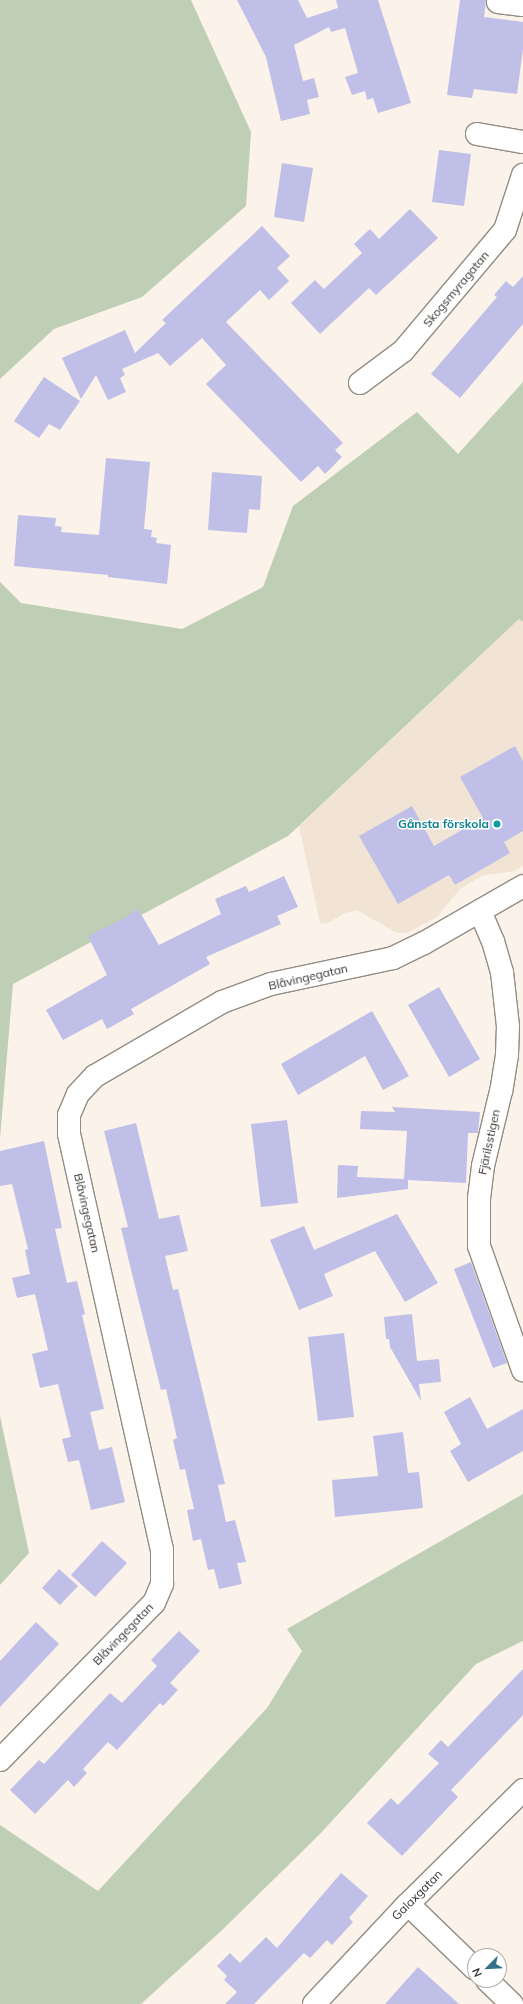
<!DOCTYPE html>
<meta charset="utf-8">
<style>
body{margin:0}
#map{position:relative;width:523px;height:2004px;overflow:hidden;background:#fbf2e9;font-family:Mulish,sans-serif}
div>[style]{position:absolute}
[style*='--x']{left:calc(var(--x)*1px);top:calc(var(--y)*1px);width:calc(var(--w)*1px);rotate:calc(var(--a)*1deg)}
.built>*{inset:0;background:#f2e4d5}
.green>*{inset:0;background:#bfcfb6}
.building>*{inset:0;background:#c0bfe8}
.roads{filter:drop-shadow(1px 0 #938c84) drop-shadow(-1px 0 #938c84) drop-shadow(0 1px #938c84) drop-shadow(0 -1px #938c84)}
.minor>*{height:22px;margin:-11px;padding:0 11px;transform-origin:11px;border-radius:11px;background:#fff}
.dots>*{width:11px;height:11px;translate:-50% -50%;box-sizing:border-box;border:2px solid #fff;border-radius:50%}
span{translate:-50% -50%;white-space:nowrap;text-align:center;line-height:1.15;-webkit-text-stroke:3px #fff;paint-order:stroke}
.street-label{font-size:12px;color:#34312e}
.culture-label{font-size:12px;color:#0d838f;font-weight:700}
.right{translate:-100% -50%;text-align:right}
.north{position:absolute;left:467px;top:1948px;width:40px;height:40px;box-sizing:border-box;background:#fff;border:1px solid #aeadab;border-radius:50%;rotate:246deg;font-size:11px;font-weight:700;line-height:16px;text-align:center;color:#34312e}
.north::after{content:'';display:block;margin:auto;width:14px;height:18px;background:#36718a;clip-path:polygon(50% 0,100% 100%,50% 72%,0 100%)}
</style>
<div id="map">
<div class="built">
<div style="clip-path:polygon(519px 619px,523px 622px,523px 866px,515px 871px,484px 875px,460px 889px,437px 917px,407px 933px,397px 933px,357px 910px,345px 913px,326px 924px,320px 923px,299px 826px)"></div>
</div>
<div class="green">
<div style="clip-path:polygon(0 0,191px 0,251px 132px,246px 206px,142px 297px,54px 329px,0 379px)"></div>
<div style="clip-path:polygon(523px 382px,523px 622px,519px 619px,288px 836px,13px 984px,0 1139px,0 582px,21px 603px,182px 629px,263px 587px,293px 506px,417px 412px,458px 454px)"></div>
<div style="clip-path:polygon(0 1416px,29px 1553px,0 1585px)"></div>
<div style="clip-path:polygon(523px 1494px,523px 1641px,476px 1664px,320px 1834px,220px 1932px,141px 2004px,0 2004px,0 1825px,98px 1891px,267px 1708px,302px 1651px,287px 1629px)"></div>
</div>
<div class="building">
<div style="clip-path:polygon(237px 0,298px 0,307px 18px,338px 8px,336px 0,378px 0,411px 103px,378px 113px,373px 98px,367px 100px,365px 91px,352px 95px,345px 77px,358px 73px,345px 28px,331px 32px,329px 27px,294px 45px,303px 81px,314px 78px,319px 97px,307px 100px,310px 114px,281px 121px,266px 57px)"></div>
<div style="clip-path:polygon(460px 0,486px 0,484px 17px,523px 22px,523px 49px,517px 94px,474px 89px,472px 98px,447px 95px)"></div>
<div style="clip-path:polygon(439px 150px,471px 154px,464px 206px,432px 202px)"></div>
<div style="clip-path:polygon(282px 163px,313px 168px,304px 222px,274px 217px)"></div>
<div style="clip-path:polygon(410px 209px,438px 238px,376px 295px,369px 288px,320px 334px,291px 303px,315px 280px,324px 289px,362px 253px,354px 244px,370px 229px,379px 239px)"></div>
<div style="clip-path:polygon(262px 226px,290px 256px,277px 268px,289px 281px,269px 300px,260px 290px,226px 322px,343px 443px,335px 450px,342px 457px,325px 474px,318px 466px,301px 482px,206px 384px,226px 365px,202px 338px,170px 366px,158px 353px,122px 369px,125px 375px,120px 378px,126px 392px,108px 400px,96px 375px,81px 399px,62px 358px,125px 330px,135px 353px,166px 323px,162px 320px)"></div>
<div style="clip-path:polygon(523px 276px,523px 324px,460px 398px,431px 374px,497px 297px,494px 295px,506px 281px,513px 287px)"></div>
<div style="clip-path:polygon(44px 377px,80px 401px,60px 430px,49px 424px,39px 438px,14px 421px)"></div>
<div style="clip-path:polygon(106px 458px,150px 462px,144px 529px,152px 530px,151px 537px,157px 538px,156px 543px,171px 545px,167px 584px,108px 577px,108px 575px,14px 566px,18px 515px,56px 518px,55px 526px,62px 527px,61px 532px,99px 535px)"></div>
<div style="clip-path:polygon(212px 472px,262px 476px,260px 510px,249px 509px,247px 533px,208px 530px)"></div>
<div style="clip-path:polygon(515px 746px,523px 761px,523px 831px,504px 842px,510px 853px,455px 885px,449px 875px,398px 904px,359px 836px,412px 806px,434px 846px,483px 818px,460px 777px)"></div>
<div style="clip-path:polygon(284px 876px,298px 907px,277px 916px,281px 924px,206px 957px,210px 964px,131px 1009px,134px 1014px,107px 1029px,102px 1019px,63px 1040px,46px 1010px,107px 975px,88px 936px,121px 920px,138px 909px,159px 945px,221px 914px,215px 899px,246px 886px,249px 892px)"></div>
<div style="clip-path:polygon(439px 987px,480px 1059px,449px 1077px,408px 1005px)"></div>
<div style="clip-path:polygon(372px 1011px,409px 1076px,383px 1090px,365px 1056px,298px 1095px,281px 1064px)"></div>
<div style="clip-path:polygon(392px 1107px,480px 1112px,478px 1133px,468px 1133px,466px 1183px,408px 1180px,408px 1189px,337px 1198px,338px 1165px,358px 1166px,357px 1177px,404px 1179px,407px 1131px,360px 1129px,361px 1111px,395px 1112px)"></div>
<div style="clip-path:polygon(287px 1120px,298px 1203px,261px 1207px,251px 1124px)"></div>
<div style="clip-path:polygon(136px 1123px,159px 1219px,179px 1215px,188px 1251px,165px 1256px,173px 1290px,178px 1289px,225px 1484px,218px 1485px,226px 1522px,235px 1520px,246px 1562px,237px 1563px,242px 1584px,219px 1589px,214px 1569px,208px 1570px,201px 1539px,193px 1541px,187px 1510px,194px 1509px,185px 1469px,180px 1470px,173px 1440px,177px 1438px,166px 1389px,161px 1390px,134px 1282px,121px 1228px,128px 1227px,104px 1131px)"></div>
<div style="clip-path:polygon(44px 1141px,62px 1228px,55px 1229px,67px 1283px,77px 1281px,85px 1314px,82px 1315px,104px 1409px,90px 1412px,99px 1450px,112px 1447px,125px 1502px,91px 1510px,79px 1460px,68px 1462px,62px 1439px,71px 1437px,58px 1384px,40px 1388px,32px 1354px,48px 1350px,35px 1294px,17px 1298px,12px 1278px,30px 1274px,25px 1250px,28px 1249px,12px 1184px,0 1186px,0 1151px)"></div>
<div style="clip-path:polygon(397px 1214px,438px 1283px,405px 1302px,375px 1251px,324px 1274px,333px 1296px,299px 1310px,270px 1240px,304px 1226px,314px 1250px)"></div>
<div style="clip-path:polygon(471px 1262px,507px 1363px,493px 1368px,454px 1269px)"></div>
<div style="clip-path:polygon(412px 1314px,417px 1361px,439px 1359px,441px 1382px,419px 1384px,421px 1401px,390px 1347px,389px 1339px,386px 1339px,384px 1317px)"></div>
<div style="clip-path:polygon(344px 1333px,354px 1417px,318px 1421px,308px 1337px)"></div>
<div style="clip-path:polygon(470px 1397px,487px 1429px,523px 1409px,523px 1451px,468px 1482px,450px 1451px,461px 1444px,444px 1412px)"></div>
<div style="clip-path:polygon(403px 1432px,408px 1473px,419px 1472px,423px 1508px,335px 1517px,332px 1480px,378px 1476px,373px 1436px)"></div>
<div style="clip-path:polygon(102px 1541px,127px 1563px,95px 1597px,71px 1575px)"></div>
<div style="clip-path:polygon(59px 1569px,78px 1586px,60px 1605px,42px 1588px)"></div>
<div style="clip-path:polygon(36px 1622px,59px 1644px,0 1707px,0 1661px)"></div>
<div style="clip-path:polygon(179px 1631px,200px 1651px,170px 1683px,178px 1690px,163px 1706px,160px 1703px,117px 1750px,108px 1742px,83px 1769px,87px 1773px,74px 1787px,68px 1780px,35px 1814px,10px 1790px,39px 1760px,44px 1764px,110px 1693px,122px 1703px,157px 1666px,151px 1660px)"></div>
<div style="clip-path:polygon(523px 1669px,523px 1715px,451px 1790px,458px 1797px,402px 1856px,367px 1823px,391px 1798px,398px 1805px,439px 1763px,428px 1754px,441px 1740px,448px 1747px)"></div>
<div style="clip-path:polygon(341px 1873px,368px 1896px,349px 1918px,353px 1922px,332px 1945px,327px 1940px,310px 1958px,304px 1953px,254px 2004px,225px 2004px,237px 1992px,224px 1980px,227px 1976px,217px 1966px,230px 1953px,240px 1963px,266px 1937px,277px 1948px)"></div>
<div style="clip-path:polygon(418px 1967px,459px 2004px,385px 2004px)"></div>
</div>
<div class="roads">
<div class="minor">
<div style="--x:498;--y:2;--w:25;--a:7"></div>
<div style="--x:477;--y:134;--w:47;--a:9.9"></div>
<div style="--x:360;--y:383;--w:54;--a:-36.7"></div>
<div style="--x:403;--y:351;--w:158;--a:-49.9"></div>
<div style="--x:505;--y:230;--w:58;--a:-71.9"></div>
<div style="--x:480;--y:911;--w:33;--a:67"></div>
<div style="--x:493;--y:941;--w:32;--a:74"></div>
<div style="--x:502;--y:972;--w:54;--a:83.7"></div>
<div style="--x:508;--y:1026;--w:29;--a:92"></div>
<div style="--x:507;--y:1055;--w:36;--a:99"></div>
<div style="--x:501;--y:1091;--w:77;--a:103.5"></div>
<div style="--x:483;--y:1166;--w:32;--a:97"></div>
<div style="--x:479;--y:1198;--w:48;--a:90"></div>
<div style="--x:479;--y:1246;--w:132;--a:70.5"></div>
<div style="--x:0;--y:1760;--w:220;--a:-45.6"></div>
<div style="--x:154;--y:1603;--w:21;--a:-67"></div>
<div style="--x:162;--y:1584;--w:34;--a:-90"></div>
<div style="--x:162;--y:1550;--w:426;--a:-102.6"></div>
<div style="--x:69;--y:1134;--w:19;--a:-90"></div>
<div style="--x:69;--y:1115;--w:23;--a:-67"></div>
<div style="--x:78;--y:1094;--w:25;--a:-47"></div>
<div style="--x:95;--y:1076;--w:147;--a:-30.2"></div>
<div style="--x:222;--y:1002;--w:52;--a:-20.2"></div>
<div style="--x:271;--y:984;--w:125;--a:-12"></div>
<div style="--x:393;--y:958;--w:34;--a:-26"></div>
<div style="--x:424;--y:943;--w:114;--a:-29.9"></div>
<div style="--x:408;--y:1904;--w:93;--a:44.1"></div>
<div style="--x:487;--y:1980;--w:35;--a:44"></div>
<div style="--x:314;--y:2004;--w:137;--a:-46.8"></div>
<div style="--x:408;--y:1904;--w:162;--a:-44.7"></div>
</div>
</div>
<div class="dots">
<div style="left:497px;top:824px;background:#0f9aa8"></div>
</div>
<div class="street-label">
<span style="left:456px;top:289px;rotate:-50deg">Skogsmyragatan</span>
<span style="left:308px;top:977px;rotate:-13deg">Blåvingegatan</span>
<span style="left:489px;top:1142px;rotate:-78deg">Fjärilsstigen</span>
<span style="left:87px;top:1213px;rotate:77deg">Blåvingegatan</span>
<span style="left:123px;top:1634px;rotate:-46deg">Blåvingegatan</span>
<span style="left:417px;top:1895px;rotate:-45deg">Galaxgatan</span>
</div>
<div class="culture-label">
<span class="right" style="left:489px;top:824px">Gånsta förskola</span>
</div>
<div class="north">N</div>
</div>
